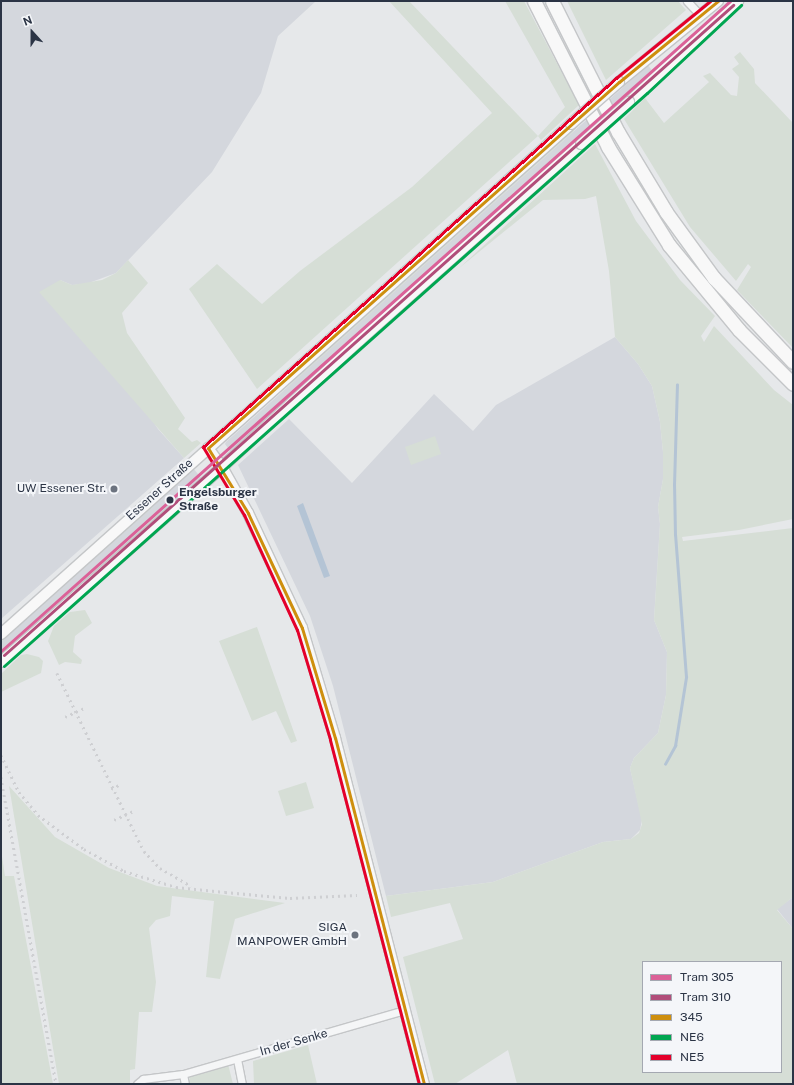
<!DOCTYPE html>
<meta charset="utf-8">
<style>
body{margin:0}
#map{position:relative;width:794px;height:1085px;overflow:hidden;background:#e6e8ea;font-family:"Public Sans",sans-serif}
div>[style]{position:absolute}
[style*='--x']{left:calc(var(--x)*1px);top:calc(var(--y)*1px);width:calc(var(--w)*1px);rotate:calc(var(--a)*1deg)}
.built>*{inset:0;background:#d4d7dd}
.green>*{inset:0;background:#d6ded6}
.water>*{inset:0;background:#b4c4d5}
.stream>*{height:2.5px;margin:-1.25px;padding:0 1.25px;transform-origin:1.25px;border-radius:1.25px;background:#b4c4d5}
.roads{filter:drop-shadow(1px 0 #c4c6c8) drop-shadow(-1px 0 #c4c6c8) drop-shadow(0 1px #c4c6c8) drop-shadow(0 -1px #c4c6c8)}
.street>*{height:7px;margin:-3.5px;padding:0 3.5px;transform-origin:3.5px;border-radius:3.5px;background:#f5f6f7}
.secondary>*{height:10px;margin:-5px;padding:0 5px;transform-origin:5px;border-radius:5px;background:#f8f8f8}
.highway>*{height:13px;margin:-6.5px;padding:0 6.5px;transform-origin:6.5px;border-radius:6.5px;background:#f8f8f8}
.rail>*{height:2.5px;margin-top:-1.25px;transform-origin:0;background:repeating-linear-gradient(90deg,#cecfd2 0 2px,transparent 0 6px)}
.bridges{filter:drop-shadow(1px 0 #c4c6c8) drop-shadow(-1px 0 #c4c6c8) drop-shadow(0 1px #c4c6c8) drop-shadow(0 -1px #c4c6c8)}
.secondary-bridge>*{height:10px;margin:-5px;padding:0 5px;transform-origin:5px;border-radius:5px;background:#f8f8f8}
.bus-1>*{height:3px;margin:-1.5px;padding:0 1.5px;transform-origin:1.5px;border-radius:1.5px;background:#ce8f0e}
.bus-2>*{height:3px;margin:-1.5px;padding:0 1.5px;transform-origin:1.5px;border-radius:1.5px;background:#00a651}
.bus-3>*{height:3px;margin:-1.5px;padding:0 1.5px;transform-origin:1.5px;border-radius:1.5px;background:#e4002b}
.tram-1>*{height:3px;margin:-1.5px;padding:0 1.5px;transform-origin:1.5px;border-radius:1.5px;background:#db6198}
.tram-2>*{height:3px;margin:-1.5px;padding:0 1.5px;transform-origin:1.5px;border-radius:1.5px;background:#b14e7a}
.dots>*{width:11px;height:11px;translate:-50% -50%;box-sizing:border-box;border:2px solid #f4f6f9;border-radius:50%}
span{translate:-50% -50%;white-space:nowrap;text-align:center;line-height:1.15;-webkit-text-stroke:4px #f4f6f9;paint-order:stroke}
.poi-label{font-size:12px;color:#2b3445}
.right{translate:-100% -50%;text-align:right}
.street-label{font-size:12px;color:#2b3445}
.stop-label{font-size:12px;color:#2b3445;font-weight:700}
.left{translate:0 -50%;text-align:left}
.frame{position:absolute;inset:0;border:2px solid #2b3445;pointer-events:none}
.legend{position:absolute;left:642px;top:961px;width:140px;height:112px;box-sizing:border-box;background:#f4f6f9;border:1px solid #a4a8b1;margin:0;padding:5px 7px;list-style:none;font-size:12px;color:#2b3445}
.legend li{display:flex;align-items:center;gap:8px;height:20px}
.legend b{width:20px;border:1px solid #a4a8b1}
.north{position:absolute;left:12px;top:12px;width:40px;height:40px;-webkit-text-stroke:3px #f4f6f9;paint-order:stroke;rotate:339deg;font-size:11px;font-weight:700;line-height:16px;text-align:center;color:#2b3445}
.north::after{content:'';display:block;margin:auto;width:14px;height:18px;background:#2b3445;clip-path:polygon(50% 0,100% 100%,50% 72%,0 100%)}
</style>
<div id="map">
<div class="built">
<div style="clip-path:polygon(1px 1px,316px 1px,278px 36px,261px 93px,212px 172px,116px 273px,86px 284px,72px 285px,60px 280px,158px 429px,184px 458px,1px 619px)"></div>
<div style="clip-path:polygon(648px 65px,653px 72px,409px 288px,312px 375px,288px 402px,233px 451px,230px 451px,225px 444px,226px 442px)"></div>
<div style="clip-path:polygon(615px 337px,638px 364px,652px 386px,660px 422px,663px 452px,663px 479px,658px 507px,660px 524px,654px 620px,667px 652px,666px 695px,658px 733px,634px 758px,630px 768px,642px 820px,640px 830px,631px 839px,603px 842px,493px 882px,386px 896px,333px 686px,310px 616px,238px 465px,289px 419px,352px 483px,434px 394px,473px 431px,496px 405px)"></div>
<div style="clip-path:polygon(193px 468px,202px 479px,162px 515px,159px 513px,1px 653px,1px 642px)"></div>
<div style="clip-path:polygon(793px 897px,793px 929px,777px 909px)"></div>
</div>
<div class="green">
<div style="clip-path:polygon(389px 1px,409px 1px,538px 136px,565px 107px,505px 1px,524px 1px,579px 105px,541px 140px,538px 136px,257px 389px,189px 289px,217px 264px,262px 304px,300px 271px,412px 187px,492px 113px)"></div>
<div style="clip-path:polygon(567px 1px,678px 1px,686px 10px,606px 80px)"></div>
<div style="clip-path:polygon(740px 52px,754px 69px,755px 83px,793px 123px,793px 348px,737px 290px,751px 267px,748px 264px,736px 281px,690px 227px,624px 119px,645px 98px,664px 123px,709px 82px,703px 76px,710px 73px,731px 95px,737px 96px,739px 77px,732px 69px,739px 64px,734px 57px)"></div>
<div style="clip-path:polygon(573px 129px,574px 131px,279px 395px,363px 314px)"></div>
<div style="clip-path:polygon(578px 138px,579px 140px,288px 402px,312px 375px,359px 333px)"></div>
<div style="clip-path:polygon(evenodd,595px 144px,636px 221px,680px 280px,715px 316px,701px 336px,704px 342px,714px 326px,774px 390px,793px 405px,793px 519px,739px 530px,682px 537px,683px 541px,793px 528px,793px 897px,777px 910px,793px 929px,793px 1084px,517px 1084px,508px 1050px,455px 1084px,435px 1084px,403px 957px,463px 939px,450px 903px,391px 917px,386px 896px,493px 882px,603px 842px,631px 839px,639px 833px,642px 824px,630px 768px,634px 758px,658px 733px,666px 695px,667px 652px,654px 620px,660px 524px,658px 507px,663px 479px,663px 452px,660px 422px,652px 386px,638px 364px,615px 337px,609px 271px,596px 196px,585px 199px,543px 200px,458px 269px,595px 144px,643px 962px,781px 962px,781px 1072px,643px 1072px,643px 962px)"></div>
<div style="clip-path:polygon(128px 260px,148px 283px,122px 313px,127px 333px,185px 418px,178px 429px,192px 442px,197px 440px,201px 443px,184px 458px,39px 292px,60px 280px,72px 285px,102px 280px,116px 273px)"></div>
<div style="clip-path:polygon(435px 436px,441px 454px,411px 465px,405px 447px)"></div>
<div style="clip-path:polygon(152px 504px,154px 506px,1px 642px,1px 640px)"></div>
<div style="clip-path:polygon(160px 512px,162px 515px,1px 656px,1px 653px)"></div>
<div style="clip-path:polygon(85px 610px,92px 623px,75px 636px,73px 652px,82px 660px,81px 664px,65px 662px,59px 665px,48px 641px,54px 626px,70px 612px)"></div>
<div style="clip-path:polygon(257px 627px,297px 741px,291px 743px,276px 711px,252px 721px,219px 641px)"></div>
<div style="clip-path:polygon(27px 654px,39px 657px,43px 661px,41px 673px,1px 692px,1px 674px,21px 655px)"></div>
<div style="clip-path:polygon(306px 782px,314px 808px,286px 816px,278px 791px)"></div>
<div style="clip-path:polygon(9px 786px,55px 837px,109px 868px,157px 886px,285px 903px,235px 919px,220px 979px,206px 977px,214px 901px,172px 896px,170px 916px,156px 920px,149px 928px,156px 982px,152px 1012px,139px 1012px,135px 1069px,130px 1070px,130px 1084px,59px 1084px)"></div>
<div style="clip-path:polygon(1px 850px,5px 876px,14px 876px,53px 1084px,1px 1084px)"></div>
<div style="clip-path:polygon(308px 1045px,317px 1084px,254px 1084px,253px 1061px)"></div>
<div style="clip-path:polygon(228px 1064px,233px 1084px,189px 1084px,190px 1074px)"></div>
</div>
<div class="water">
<div style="clip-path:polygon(303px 503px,330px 576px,324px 578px,297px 506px)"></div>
</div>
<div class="stream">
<div style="--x:665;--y:764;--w:21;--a:-61"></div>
<div style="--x:675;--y:746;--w:70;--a:-80.9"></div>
<div style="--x:686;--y:677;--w:142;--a:-94.4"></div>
<div style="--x:675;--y:535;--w:50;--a:-91.1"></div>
<div style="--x:674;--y:485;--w:100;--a:-88.3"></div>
</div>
<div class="roads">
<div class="street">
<div style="--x:687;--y:1;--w:19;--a:47"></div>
<div style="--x:237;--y:1059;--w:25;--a:79"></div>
<div style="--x:183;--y:1074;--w:10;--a:79"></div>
<div style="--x:137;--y:1084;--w:8;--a:-40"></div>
<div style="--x:143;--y:1079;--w:40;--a:-7.1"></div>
<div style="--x:183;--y:1074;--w:231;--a:-16.1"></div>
</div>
<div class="secondary">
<div style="--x:619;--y:82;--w:128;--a:-39.3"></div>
<div style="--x:629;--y:102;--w:149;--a:-42.8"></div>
<div style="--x:208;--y:448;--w:24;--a:54"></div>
<div style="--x:222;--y:467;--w:53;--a:60.5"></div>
<div style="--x:248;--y:513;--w:127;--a:64.8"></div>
<div style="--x:302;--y:628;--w:115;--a:73.3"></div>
<div style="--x:335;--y:738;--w:357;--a:75.6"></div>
<div style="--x:1;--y:634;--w:765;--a:-41.82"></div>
<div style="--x:1;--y:662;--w:295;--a:-41.4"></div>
<div style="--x:222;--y:467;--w:186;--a:-42.6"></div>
<div style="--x:359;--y:341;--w:297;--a:-41.6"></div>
</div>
<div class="highway">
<div style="--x:534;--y:1;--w:164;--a:63.1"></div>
<div style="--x:608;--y:147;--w:115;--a:58.1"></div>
<div style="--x:669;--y:245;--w:110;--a:50.5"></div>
<div style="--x:739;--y:330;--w:76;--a:45"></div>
<div style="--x:552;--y:1;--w:147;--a:63.3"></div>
<div style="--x:618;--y:132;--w:93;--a:59"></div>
<div style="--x:666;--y:212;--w:82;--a:54"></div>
<div style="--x:714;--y:278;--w:115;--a:46.8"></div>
</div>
</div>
<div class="rail">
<div style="--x:57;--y:673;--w:198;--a:64"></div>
<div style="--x:144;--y:851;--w:23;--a:47"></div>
<div style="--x:160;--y:868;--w:36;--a:30"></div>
<div style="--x:65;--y:717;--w:23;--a:-25"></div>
<div style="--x:1;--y:755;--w:41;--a:64.1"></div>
<div style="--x:19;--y:792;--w:30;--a:50"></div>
<div style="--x:38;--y:815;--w:57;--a:36.5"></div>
<div style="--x:84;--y:849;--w:46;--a:28.8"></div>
<div style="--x:124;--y:871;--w:54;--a:17.1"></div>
<div style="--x:176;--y:887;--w:49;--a:5.8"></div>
<div style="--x:225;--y:892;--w:65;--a:5.3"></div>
<div style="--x:290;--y:898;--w:67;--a:-2.6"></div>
<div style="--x:1;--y:777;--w:312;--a:79.8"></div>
<div style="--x:111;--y:789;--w:11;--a:-27"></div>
<div style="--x:114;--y:820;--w:21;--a:-25"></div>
</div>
<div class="bridges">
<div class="secondary-bridge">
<div style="--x:571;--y:124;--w:64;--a:-41.2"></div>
<div style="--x:581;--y:144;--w:64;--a:-41.2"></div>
</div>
</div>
<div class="bus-1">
<div style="--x:424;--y:1084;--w:357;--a:-104.4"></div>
<div style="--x:335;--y:738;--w:115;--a:-106.7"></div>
<div style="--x:302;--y:628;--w:127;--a:-115.2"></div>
<div style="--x:248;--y:513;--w:76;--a:-121.6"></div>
<div style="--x:208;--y:448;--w:550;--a:-41.69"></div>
<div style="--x:619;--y:82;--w:128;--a:-39.3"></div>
</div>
<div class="bus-2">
<div style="--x:4;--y:666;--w:861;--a:-41.71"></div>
<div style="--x:647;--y:93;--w:129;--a:-43.1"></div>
</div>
<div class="bus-3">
<div style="--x:419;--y:1084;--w:356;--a:-104.5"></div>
<div style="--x:330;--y:739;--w:114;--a:-106.8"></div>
<div style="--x:297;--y:630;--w:127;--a:-114.7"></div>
<div style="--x:244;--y:515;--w:79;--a:-121.1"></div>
<div style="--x:203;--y:447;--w:554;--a:-41.78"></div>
<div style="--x:616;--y:78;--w:122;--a:-39.3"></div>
</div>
<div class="tram-1">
<div style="--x:1;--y:651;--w:977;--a:-41.72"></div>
</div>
<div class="tram-2">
<div style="--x:4;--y:655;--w:977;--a:-41.72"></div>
</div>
<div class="dots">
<div style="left:114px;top:489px;background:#6c737f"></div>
<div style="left:170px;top:500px;background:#2b3445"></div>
<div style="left:355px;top:935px;background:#6c737f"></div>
</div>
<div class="poi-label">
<span class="right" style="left:106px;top:489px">UW Essener Str.</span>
<span class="right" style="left:347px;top:935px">SIGA<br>MANPOWER GmbH</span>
</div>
<div class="street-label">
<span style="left:160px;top:490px;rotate:-42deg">Essener Straße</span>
<span style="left:294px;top:1043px;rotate:-16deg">In der Senke</span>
</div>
<div class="stop-label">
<span class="left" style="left:179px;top:500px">Engelsburger<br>Straße</span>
</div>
<div class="frame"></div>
<ul class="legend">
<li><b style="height:5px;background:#db6198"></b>Tram 305</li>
<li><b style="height:5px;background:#b14e7a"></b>Tram 310</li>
<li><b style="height:5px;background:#ce8f0e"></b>345</li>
<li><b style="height:5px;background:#00a651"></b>NE6</li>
<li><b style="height:5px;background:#e4002b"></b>NE5</li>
</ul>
<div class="north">N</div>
</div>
